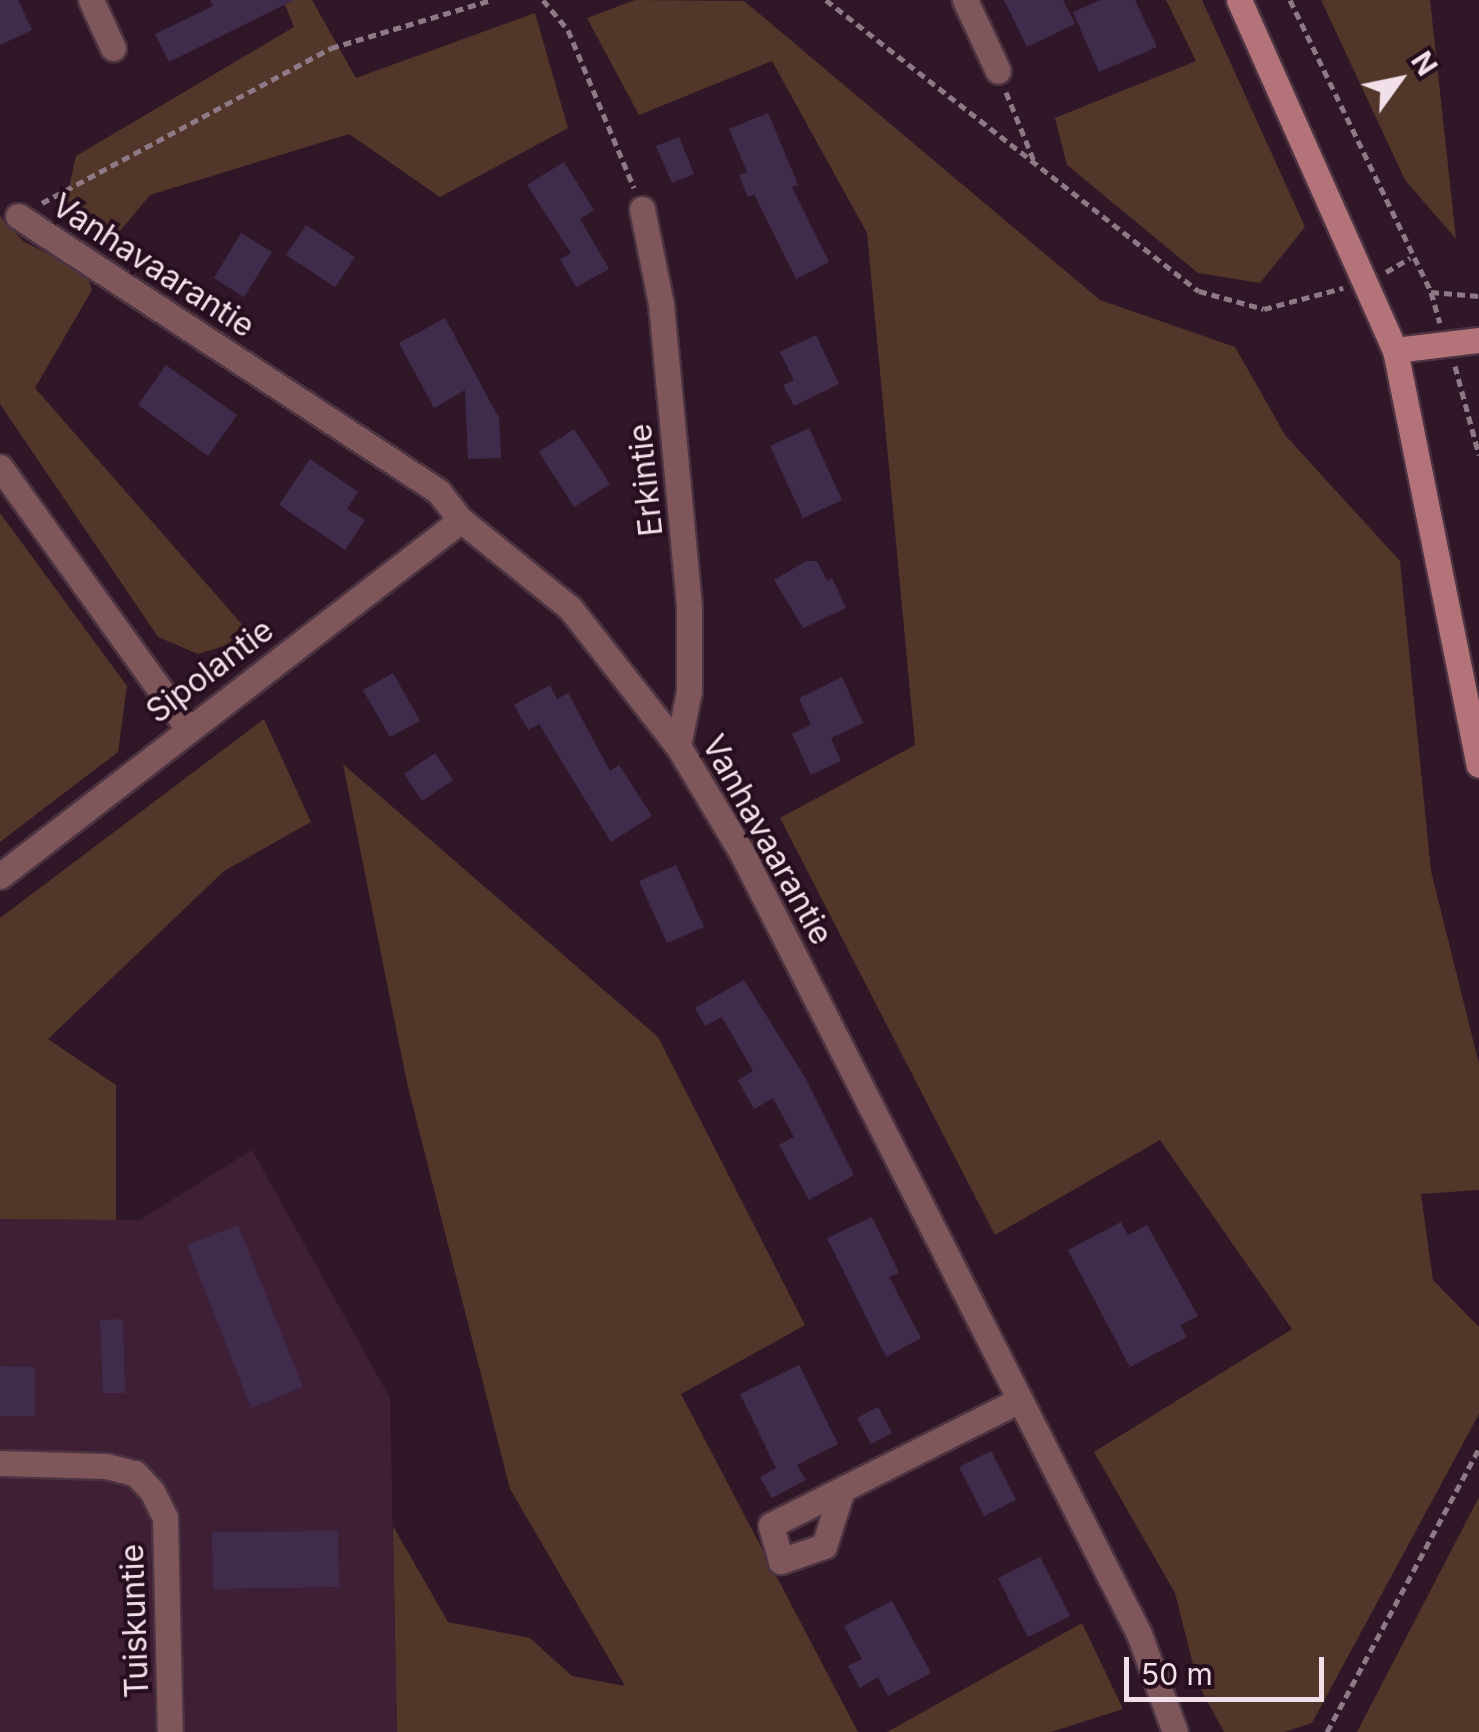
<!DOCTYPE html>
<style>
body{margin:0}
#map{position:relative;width:1479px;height:1732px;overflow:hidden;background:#301727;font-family:Inter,sans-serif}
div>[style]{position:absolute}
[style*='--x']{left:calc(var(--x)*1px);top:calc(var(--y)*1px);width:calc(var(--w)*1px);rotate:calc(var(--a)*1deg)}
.built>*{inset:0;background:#3e1f34}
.green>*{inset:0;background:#513629}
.building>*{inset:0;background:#3f2c4d}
.path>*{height:5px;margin-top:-2.5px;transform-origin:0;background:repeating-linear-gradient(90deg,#8e7986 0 8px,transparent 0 13px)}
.roads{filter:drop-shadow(2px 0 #4b3342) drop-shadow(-2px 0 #4b3342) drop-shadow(0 2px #4b3342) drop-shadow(0 -2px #4b3342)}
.street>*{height:25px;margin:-12.5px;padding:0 12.5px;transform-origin:12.5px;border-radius:12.5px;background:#7f5659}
.secondary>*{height:25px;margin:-12.5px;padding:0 12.5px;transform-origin:12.5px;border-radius:12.5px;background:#b47378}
span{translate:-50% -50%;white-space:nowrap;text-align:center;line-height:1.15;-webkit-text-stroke:8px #260e1e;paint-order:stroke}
.street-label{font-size:32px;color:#f1dfe9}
.north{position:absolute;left:1349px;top:30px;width:100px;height:100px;-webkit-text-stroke:8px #260e1e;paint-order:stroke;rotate:57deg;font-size:28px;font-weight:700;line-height:40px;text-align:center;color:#f1dfe9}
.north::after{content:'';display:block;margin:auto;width:35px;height:45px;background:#f1dfe9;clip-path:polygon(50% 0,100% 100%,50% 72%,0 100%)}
.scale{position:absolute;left:1124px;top:1657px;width:200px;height:45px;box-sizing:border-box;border:5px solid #f1dfe9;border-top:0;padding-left:12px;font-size:30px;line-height:35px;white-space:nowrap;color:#f1dfe9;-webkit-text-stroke:8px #260e1e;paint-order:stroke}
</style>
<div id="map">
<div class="built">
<div style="clip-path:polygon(252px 1150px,390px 1398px,397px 1732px,0 1732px,0 1219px,140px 1220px)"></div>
</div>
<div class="green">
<div style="clip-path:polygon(283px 0,312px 0,356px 78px,535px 13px,568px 128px,440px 197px,349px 134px,150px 195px,115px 237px,64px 209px,76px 156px,294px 27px)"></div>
<div style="clip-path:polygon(635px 0,744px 1px,1100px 300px,1235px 347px,1285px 435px,1400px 561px,1431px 871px,1479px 1064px,1479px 1190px,1421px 1194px,1433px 1280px,1479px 1327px,1479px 1414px,1312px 1723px,1284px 1732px,1224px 1732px,1198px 1684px,1175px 1593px,1094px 1452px,1292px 1329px,1160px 1140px,995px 1235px,780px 818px,915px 745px,867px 233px,772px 61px,639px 115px,587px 18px)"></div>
<div style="clip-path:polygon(1166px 0,1202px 0,1305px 227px,1260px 283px,1198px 273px,1067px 165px,1055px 118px,1196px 61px)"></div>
<div style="clip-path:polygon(1321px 0,1430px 0,1456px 239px,1405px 180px)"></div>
<div style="clip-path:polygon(0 216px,23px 241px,87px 274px,92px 290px,35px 388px,253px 637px,198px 654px,158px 637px,0 404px)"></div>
<div style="clip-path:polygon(0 513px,127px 686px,118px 752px,0 842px)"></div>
<div style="clip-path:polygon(264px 719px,311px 822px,224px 871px,48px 1039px,116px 1085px,116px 1220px,0 1219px,0 918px)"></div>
<div style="clip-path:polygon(343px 764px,658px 1037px,805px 1325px,681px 1394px,858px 1732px,397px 1732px,393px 1526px,448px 1622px,530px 1638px,572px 1676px,625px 1686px,510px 1489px,407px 1083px)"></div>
<div style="clip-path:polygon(1479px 1497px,1479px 1732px,1357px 1732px)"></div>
<div style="clip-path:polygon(1082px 1623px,1123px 1709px,1051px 1732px,887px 1732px)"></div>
</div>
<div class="building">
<div style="clip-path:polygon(0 0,18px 0,32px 30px,0 45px)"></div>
<div style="clip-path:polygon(210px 0,294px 0,169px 62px,155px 34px,213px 6px)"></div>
<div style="clip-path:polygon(1004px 0,1063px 0,1075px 24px,1027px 47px)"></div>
<div style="clip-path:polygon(1100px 0,1135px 0,1157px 47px,1099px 72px,1073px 12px)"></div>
<div style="clip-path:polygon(768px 113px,798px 185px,792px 187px,829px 262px,796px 279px,754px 194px,748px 197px,739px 175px,747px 172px,729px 129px)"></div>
<div style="clip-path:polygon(679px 137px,694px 174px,672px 183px,656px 146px)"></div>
<div style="clip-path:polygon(564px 162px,594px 210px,580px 219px,609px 269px,576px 287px,560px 259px,571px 253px,527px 185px)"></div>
<div style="clip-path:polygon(306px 225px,355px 257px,335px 287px,286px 255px)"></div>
<div style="clip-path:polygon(241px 233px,272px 252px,244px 297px,214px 278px)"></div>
<div style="clip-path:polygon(445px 318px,499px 418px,501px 458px,468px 459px,465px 390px,434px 408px,399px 343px)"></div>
<div style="clip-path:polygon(816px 335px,839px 384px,794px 406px,783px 385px,794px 380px,780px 352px)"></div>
<div style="clip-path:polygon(166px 365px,237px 415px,208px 456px,138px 405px)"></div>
<div style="clip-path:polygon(809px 428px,842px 500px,803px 518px,770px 446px)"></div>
<div style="clip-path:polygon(574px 429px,610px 484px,574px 507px,539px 452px)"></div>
<div style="clip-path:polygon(310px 459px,358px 492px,347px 509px,365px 520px,345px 550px,279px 505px)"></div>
<div style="clip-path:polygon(806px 561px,817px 561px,827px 581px,832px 578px,846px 608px,803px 628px,774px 580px)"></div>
<div style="clip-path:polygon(393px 673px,420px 721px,390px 737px,363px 690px)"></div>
<div style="clip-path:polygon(842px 677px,863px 723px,831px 738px,841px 761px,811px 775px,792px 734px,811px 725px,799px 698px)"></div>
<div style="clip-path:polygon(550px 685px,557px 699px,568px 693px,610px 771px,619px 765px,652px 816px,611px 842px,539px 724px,528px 730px,514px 705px)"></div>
<div style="clip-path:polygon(435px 753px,453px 780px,422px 801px,404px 774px)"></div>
<div style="clip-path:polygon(676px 865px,704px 927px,667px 943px,639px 881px)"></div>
<div style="clip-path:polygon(744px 980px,806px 1079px,854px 1175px,809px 1200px,779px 1145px,794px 1137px,773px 1098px,754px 1109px,738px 1080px,753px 1071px,722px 1017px,705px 1026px,695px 1008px)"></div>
<div style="clip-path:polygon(872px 1217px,899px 1273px,889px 1277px,921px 1338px,886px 1357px,827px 1238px)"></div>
<div style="clip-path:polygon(1121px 1222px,1128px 1235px,1147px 1225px,1198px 1316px,1180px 1325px,1187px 1337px,1130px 1367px,1068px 1250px)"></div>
<div style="clip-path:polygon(238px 1225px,303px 1387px,251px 1408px,187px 1245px)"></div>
<div style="clip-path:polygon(123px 1319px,125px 1393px,103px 1393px,100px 1320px)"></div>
<div style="clip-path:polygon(799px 1365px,838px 1444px,797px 1465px,806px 1480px,772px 1498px,760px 1477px,776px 1468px,740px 1394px)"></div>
<div style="clip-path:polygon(0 1366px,35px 1367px,35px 1416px,0 1416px)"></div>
<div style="clip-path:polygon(878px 1407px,892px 1433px,871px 1444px,857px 1418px)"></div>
<div style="clip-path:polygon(991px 1451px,1016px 1500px,984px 1516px,959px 1467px)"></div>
<div style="clip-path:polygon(338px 1531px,339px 1587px,213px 1589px,212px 1532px)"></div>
<div style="clip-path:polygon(1040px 1557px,1070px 1616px,1028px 1637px,998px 1578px)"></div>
<div style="clip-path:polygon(892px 1601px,931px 1673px,888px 1696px,878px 1677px,860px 1688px,848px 1666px,862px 1659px,844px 1626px)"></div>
</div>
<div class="path">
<div style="--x:543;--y:0;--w:39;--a:50"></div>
<div style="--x:568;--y:30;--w:171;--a:67.3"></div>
<div style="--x:826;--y:0;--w:473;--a:38"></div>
<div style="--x:1199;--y:291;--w:67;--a:15.5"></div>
<div style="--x:1264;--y:309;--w:82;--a:-14.9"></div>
<div style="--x:1290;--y:0;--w:324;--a:64.2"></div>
<div style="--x:1431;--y:292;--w:48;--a:4.8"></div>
<div style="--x:1006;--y:92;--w:74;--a:67.9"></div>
<div style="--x:42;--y:203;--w:328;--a:-28.2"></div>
<div style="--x:331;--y:48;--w:167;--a:-16.7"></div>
<div style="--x:1386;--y:272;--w:28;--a:-30"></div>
<div style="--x:1431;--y:292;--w:32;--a:74"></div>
<div style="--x:1455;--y:366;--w:92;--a:74.9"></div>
<div style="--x:1327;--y:1732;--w:321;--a:-61.8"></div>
</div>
<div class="roads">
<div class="street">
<div style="--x:91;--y:0;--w:53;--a:65.4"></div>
<div style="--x:965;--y:0;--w:78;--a:65.1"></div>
<div style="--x:642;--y:209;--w:97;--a:78.7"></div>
<div style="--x:661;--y:304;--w:304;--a:84.7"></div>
<div style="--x:689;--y:607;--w:84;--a:90"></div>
<div style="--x:689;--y:691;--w:56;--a:101.3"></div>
<div style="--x:18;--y:216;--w:502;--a:33.22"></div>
<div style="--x:438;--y:491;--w:37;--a:52"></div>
<div style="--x:461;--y:520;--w:140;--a:38.9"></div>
<div style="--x:570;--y:608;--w:175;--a:52"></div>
<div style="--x:678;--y:746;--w:125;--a:59.1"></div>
<div style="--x:742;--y:853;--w:876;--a:63.05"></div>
<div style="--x:1139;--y:1634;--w:104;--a:69.8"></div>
<div style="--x:0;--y:467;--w:320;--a:54.3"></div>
<div style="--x:0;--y:876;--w:582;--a:-37.68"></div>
<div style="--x:0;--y:1463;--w:106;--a:1.6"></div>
<div style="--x:106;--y:1466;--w:30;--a:14"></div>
<div style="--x:135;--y:1473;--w:25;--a:47"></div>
<div style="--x:152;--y:1491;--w:30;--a:64"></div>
<div style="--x:165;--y:1518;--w:214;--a:88.7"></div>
<div style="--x:842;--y:1490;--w:59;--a:107.8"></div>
<div style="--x:824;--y:1546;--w:46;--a:160.8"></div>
<div style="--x:781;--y:1561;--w:37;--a:-106"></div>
<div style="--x:771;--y:1525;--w:278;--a:-26.7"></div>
</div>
<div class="secondary">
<div style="--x:1239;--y:0;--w:383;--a:66"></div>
<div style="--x:1395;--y:350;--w:423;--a:78.6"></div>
<div style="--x:1395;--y:350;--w:85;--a:-6.8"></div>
</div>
</div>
<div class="street-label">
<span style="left:153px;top:266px;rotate:33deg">Vanhavaarantie</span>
<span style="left:646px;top:480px;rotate:-96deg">Erkintie</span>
<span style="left:210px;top:671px;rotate:-37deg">Sipolantie</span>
<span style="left:767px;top:840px;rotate:61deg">Vanhavaarantie</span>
<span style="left:135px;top:1621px;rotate:-92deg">Tuiskuntie</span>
</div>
<div class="north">N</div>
<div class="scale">50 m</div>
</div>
